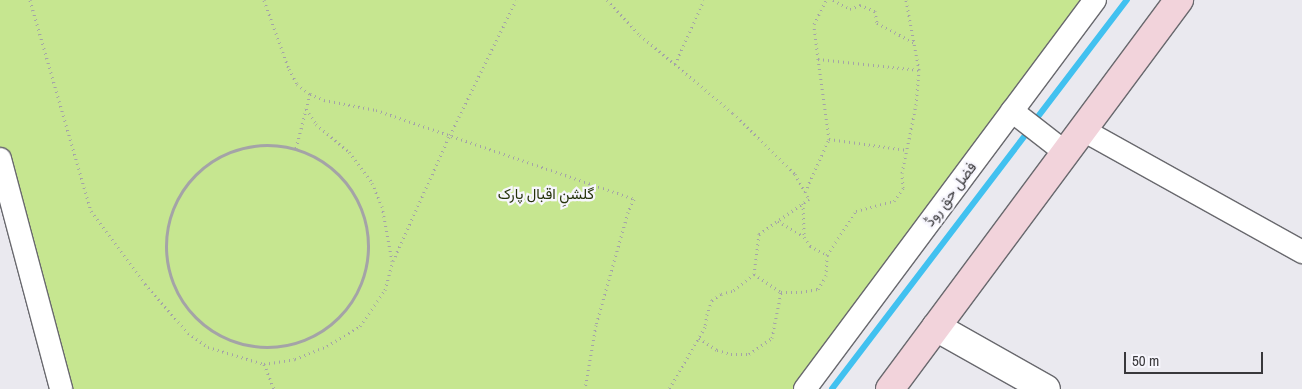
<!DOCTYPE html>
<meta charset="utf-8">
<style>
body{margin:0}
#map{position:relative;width:1302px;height:389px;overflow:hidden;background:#eae9ef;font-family:"Archivo Narrow",Vazirmatn,sans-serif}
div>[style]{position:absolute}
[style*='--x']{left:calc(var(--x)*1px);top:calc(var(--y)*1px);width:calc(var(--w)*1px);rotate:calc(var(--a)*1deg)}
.green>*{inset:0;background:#c6e690}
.stream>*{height:5.5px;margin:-2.75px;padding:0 2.75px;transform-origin:2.75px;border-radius:2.75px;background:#41c1f0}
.path>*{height:3px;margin-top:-1.5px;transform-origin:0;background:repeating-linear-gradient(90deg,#a4a3a7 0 1px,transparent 0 5px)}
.path>.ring{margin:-1.5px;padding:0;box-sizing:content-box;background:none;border:3px solid #a4a3a7;border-radius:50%}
.roads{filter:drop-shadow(1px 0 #69696e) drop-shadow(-1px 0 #69696e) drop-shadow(0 1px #69696e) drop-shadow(0 -1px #69696e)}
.minor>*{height:22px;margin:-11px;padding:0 11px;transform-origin:11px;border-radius:11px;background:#fff}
.tertiary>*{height:28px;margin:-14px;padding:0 14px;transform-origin:14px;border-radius:14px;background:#fff}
.secondary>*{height:28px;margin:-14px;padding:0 14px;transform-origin:14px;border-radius:14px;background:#f2d3db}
span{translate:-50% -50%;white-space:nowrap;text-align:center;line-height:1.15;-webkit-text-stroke:4.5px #f7f6fd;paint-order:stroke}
.park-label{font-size:15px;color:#26330b}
.street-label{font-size:15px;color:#39383b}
.scale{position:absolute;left:1124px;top:352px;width:139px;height:22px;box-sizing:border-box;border:2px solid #39383b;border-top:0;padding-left:6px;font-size:15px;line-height:18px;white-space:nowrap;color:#39383b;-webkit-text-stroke:4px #f7f6fd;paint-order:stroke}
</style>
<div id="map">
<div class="green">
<div style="clip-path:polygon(0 0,1091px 0,795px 389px,61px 389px,0 164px)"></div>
</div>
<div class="stream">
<div style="--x:1034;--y:122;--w:153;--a:-52.7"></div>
<div style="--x:832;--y:389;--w:325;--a:-52.7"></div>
</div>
<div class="path">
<div style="--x:30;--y:0;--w:220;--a:73.9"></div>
<div style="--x:91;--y:211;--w:91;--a:53.5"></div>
<div style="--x:145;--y:284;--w:65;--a:48.7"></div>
<div style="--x:188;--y:333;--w:24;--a:35"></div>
<div style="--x:208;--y:347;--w:59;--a:16.9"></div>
<div style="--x:264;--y:364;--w:31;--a:-9"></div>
<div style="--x:295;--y:359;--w:35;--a:-22"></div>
<div style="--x:327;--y:346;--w:39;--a:-31"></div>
<div style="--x:360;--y:326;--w:44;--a:-55.2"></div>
<div style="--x:385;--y:290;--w:30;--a:-75"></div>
<div style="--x:393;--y:261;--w:138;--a:-65.7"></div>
<div style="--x:450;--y:135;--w:150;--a:-63.9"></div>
<div style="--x:264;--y:0;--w:73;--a:70.1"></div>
<div style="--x:289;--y:69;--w:17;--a:62"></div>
<div style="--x:297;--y:84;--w:16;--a:38"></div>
<div style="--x:310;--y:94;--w:15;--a:23"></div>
<div style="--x:324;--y:100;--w:53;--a:10.9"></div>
<div style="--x:376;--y:110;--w:273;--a:19"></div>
<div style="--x:634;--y:199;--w:14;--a:115"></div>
<div style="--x:628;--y:212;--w:117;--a:105.8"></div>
<div style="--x:596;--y:325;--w:65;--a:99.8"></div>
<div style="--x:607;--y:0;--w:48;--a:46.7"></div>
<div style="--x:640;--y:35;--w:121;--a:40"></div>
<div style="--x:733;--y:113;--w:87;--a:44.5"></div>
<div style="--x:795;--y:174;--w:29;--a:61"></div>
<div style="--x:809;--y:199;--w:61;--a:145"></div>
<div style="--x:759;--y:234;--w:40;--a:97.1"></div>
<div style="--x:754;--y:274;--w:28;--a:142"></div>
<div style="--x:732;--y:291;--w:11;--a:165"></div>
<div style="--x:721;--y:294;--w:11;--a:146"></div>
<div style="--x:712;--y:300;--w:15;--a:110"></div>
<div style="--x:707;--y:314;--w:13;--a:99"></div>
<div style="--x:705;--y:327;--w:72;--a:120.1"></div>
<div style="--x:833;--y:0;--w:19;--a:28"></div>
<div style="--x:850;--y:9;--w:11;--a:-22"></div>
<div style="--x:860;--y:5;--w:16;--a:22"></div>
<div style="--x:875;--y:11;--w:12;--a:81"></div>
<div style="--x:877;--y:23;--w:43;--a:27.8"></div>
<div style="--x:818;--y:59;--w:35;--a:-97"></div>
<div style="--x:814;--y:24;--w:27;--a:-63"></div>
<div style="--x:675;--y:64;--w:70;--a:-65.6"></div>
<div style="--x:306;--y:109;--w:18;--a:56"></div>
<div style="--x:316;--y:124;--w:43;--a:40.3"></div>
<div style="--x:349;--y:152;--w:39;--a:53"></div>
<div style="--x:372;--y:183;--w:25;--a:67"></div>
<div style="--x:382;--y:206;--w:56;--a:79.7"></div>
<div style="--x:829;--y:139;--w:79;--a:8"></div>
<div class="ring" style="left:166px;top:145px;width:199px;height:199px"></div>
<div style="--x:296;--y:148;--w:56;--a:-75.5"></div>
<div style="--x:805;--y:192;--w:58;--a:-65.6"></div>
<div style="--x:829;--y:139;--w:81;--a:-97.8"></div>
<div style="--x:818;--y:59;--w:102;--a:6.2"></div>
<div style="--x:803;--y:203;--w:34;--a:88"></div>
<div style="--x:804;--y:237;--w:11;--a:56"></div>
<div style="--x:810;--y:246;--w:19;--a:28"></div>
<div style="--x:827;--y:255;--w:53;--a:-56.6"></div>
<div style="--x:856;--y:211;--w:39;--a:-15"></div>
<div style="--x:894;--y:201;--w:16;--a:-55"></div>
<div style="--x:903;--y:188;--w:15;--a:-94"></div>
<div style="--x:902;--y:173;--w:69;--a:-78.4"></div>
<div style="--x:916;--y:105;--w:35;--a:-85"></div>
<div style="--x:919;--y:70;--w:71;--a:-100.5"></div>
<div style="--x:778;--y:221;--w:29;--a:31"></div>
<div style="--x:754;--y:274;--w:32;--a:34"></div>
<div style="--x:781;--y:292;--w:20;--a:0"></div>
<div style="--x:801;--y:292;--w:17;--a:-10"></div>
<div style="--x:818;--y:289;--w:15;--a:-58"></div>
<div style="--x:826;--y:276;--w:21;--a:-87"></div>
<div style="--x:699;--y:338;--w:22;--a:34"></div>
<div style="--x:717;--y:350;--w:15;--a:16"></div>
<div style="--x:731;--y:354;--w:18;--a:0"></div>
<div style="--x:749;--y:354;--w:28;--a:-35"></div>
<div style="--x:772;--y:338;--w:47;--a:-78.9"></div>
<div style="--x:264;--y:364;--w:27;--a:68"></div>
</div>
<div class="roads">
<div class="minor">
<div style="--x:1012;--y:111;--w:68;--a:37.9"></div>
<div style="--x:1083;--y:130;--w:251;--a:29.1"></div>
<div style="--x:0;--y:159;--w:238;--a:75.1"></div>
<div style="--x:805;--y:389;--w:485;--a:-53.3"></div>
</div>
<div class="tertiary">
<div style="--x:936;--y:327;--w:126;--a:29.4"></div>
</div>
<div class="secondary">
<div style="--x:890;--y:389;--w:485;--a:-53.4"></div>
</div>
</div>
<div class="park-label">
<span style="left:546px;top:194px">گلشنِ اقبال پارک</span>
</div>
<div class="street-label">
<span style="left:950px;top:194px;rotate:-53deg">فضل حق روڈ</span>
</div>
<div class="scale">50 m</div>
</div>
